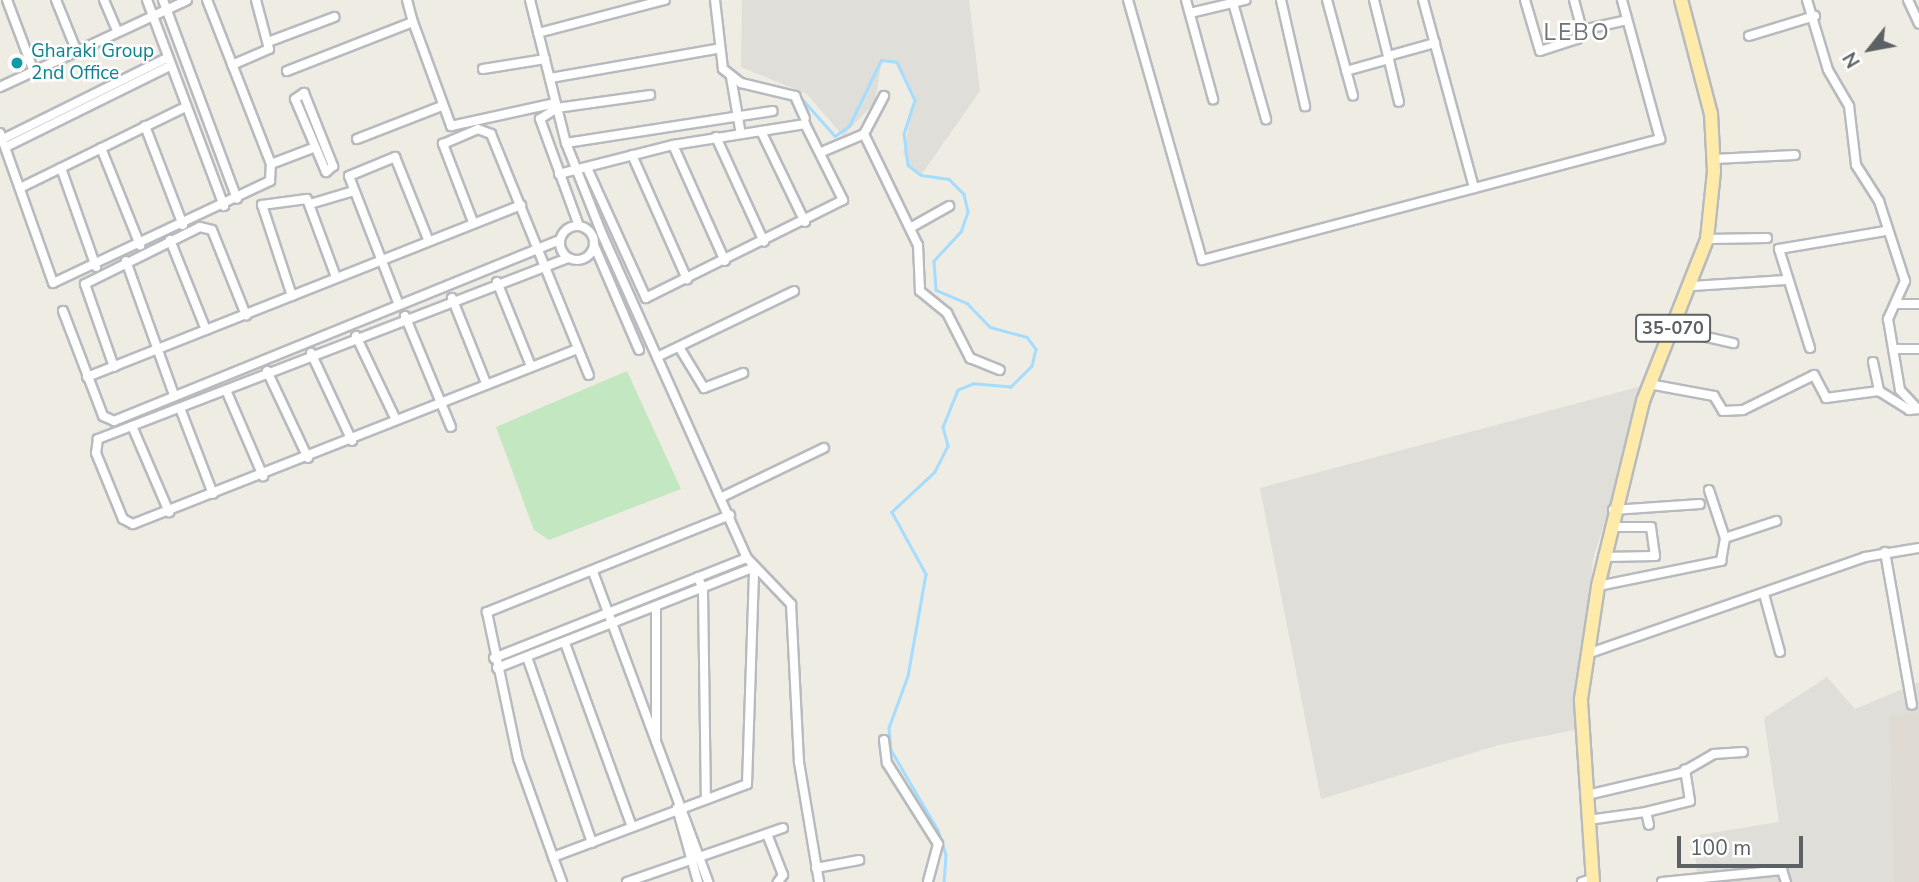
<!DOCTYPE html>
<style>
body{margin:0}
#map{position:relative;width:1919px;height:882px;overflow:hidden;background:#efece4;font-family:"Nunito Sans",sans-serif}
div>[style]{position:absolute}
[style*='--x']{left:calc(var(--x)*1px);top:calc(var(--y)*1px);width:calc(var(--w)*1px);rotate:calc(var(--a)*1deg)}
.industrial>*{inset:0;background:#e0ded8}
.education>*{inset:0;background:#dfdbd2}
.green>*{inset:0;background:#c3e7c0}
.stream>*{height:2.5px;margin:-1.25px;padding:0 1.25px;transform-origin:1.25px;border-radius:1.25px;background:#a4ddff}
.roads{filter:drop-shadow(2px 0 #b7babe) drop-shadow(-2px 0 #b7babe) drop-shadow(0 2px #b7babe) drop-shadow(0 -2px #b7babe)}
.street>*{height:8px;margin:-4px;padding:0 4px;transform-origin:4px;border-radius:4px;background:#fff}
.street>.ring{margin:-4px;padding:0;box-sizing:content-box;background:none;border:8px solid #fff;border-radius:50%}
.primary>*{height:12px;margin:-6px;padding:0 6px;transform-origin:6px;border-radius:6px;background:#ffeba9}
.dots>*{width:19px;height:19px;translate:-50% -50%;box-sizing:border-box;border:4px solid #fff;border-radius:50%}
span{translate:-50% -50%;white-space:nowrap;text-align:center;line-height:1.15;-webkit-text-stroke:5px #fff;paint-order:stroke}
.shield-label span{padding:2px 5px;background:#fff;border:2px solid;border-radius:5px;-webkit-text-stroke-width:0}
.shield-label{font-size:18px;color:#5c6165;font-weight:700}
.culture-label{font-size:19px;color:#0d838f}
.left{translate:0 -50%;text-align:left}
.quarter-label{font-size:23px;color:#6d7377;letter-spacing:2px}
.north{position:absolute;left:1835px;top:14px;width:70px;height:70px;-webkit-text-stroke:5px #fff;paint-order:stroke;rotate:239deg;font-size:19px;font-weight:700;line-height:28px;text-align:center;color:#5c6165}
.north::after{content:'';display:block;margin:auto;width:24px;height:32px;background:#5c6165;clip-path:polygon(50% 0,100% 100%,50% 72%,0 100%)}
.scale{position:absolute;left:1677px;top:836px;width:126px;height:32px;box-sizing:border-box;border:4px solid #5c6165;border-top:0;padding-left:9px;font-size:21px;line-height:24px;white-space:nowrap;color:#5c6165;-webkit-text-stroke:5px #fff;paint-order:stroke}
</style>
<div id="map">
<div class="industrial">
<div style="clip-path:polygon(742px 0,969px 0,980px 91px,921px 175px,914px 172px,903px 153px,915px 96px,897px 62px,882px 59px,875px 102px,843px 136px,807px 94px,741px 67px)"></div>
<div style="clip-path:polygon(1649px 384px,1593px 559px,1580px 729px,1499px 745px,1321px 799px,1260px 488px)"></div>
<div style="clip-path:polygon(1827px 677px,1855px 709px,1919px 682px,1919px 882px,1698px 882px,1693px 836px,1779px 822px,1764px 718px)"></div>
</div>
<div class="education">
<div style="clip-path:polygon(1919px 713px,1919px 882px,1894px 882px,1889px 715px)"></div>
</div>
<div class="green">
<div style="clip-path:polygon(627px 371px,681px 489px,549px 540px,534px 530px,496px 427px)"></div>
</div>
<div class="stream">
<div style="--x:797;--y:93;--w:57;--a:48.5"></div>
<div style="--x:835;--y:136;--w:17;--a:-36"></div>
<div style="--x:849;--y:126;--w:73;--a:-64.1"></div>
<div style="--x:881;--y:60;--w:16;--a:7"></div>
<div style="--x:897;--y:62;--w:42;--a:64.7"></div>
<div style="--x:915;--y:100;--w:35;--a:108"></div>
<div style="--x:904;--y:133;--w:32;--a:83"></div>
<div style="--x:908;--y:165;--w:16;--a:38"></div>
<div style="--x:921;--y:175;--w:28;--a:8"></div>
<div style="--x:949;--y:179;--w:21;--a:45"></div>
<div style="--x:964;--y:194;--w:18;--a:77"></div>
<div style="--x:968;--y:212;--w:21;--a:109"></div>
<div style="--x:961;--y:232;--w:40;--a:133"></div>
<div style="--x:934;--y:261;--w:29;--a:86"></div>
<div style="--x:936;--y:290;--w:34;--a:23"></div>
<div style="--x:967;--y:303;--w:33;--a:46"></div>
<div style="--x:990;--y:327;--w:38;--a:15"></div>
<div style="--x:1027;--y:337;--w:15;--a:53"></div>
<div style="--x:1036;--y:349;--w:17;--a:103"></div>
<div style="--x:1032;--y:366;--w:30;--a:135"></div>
<div style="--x:1011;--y:387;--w:38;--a:-175"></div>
<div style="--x:973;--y:384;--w:16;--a:158"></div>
<div style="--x:958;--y:390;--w:40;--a:112"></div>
<div style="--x:943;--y:427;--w:20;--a:75"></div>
<div style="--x:948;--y:446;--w:29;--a:117"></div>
<div style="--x:935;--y:472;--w:59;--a:137.1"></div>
<div style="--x:892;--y:512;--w:71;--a:61.3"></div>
<div style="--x:926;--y:574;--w:104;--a:100"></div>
<div style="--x:908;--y:676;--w:55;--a:110.1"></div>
<div style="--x:889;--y:728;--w:22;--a:85"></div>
<div style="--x:891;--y:750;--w:93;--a:59.6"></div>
<div style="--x:938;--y:830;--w:26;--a:72"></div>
<div style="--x:946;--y:855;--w:27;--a:94"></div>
</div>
<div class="roads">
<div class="street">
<div style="--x:7;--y:0;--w:77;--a:69.4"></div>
<div style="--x:56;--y:0;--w:56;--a:68"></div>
<div style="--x:104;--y:0;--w:34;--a:67"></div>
<div style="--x:147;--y:0;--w:220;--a:69.5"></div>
<div style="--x:163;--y:0;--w:212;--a:69.6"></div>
<div style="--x:407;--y:0;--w:23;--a:75"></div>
<div style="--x:530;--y:0;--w:147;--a:75.9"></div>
<div style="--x:566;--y:143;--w:98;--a:68.4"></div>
<div style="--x:602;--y:234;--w:355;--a:65.9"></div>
<div style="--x:747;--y:558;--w:64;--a:46.3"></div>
<div style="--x:791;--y:604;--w:158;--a:87.1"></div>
<div style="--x:799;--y:762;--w:122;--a:80.5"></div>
<div style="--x:715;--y:0;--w:69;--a:83.4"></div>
<div style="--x:723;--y:69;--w:23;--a:38"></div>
<div style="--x:741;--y:83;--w:56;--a:13.5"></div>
<div style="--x:795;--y:96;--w:24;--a:66"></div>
<div style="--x:1128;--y:0;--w:270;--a:74.1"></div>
<div style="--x:1202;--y:260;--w:474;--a:-14.8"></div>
<div style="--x:1660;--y:139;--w:144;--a:-105.3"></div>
<div style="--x:1186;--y:0;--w:103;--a:74.7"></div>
<div style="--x:1281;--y:0;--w:109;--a:77.2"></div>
<div style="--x:1327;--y:0;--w:99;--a:74.8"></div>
<div style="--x:1374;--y:0;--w:58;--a:76"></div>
<div style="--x:1388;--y:56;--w:49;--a:-15.5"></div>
<div style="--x:1423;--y:0;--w:195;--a:74.8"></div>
<div style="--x:1525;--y:0;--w:53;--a:73.6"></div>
<div style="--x:1540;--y:51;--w:39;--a:-18"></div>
<div style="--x:1577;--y:39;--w:10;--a:-61"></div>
<div style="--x:1574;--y:0;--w:31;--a:75"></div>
<div style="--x:1807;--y:0;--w:73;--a:73.3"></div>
<div style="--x:1828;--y:70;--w:42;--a:59.7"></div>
<div style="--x:1849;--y:106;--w:59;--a:83.2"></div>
<div style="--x:1856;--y:165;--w:43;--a:57.4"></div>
<div style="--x:1879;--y:201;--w:84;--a:72"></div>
<div style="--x:1905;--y:281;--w:42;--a:114.1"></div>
<div style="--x:1888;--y:319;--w:72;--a:80.4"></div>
<div style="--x:1900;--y:390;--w:26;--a:47"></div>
<div style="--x:1908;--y:0;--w:26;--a:65"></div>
<div style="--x:1233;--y:3;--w:121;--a:74.1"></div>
<div style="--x:1190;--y:13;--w:57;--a:-13.3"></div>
<div style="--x:1582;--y:30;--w:46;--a:-12.5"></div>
<div style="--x:538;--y:33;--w:131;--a:-14.6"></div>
<div style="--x:1749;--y:36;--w:69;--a:-16.9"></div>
<div style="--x:268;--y:42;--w:71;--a:-20.7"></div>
<div style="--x:1388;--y:56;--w:47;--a:76.6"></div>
<div style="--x:232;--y:65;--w:40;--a:-23.4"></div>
<div style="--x:269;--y:49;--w:51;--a:-104.9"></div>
<div style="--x:483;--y:69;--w:63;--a:-9.2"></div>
<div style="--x:287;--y:71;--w:135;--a:-21.3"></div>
<div style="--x:413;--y:22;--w:111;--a:69.9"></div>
<div style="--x:451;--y:126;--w:107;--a:-12.4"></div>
<div style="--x:1346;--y:71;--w:45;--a:-15.6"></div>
<div style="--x:731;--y:77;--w:53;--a:80.2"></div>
<div style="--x:550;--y:78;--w:169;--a:-9.9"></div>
<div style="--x:0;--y:87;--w:206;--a:-24.9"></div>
<div style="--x:304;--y:93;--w:79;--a:68.3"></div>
<div style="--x:333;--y:166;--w:9;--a:139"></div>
<div style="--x:326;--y:172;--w:79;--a:-113"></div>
<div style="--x:295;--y:99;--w:11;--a:-34"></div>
<div style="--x:145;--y:126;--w:106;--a:69"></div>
<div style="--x:761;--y:131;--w:101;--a:64.2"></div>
<div style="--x:0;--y:133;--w:159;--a:70.5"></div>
<div style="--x:53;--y:283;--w:240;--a:-25.2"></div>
<div style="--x:270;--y:181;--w:17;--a:-87"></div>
<div style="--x:271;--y:164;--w:176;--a:-111.3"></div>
<div style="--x:864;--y:134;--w:43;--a:-62.2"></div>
<div style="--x:716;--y:137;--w:115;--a:65.4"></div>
<div style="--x:3;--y:139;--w:183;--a:-26.3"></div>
<div style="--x:357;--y:139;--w:91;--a:-21.2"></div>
<div style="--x:566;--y:143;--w:209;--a:-8.8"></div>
<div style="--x:673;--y:145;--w:127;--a:65.9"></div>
<div style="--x:6;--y:147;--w:183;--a:-26.3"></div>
<div style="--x:101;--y:148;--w:105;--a:68.1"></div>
<div style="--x:824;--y:151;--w:43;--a:-23"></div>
<div style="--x:864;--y:134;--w:123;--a:64.1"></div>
<div style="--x:918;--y:245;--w:46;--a:87.5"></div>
<div style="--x:920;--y:291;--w:35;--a:39"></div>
<div style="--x:947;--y:313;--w:51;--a:62.9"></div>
<div style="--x:970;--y:358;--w:32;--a:22"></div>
<div style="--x:632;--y:155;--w:136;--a:66.1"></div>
<div style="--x:1714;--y:159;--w:81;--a:-2.8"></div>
<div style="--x:271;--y:164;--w:45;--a:-20.9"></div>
<div style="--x:61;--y:168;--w:105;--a:70.5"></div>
<div style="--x:559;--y:174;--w:118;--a:-14.3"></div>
<div style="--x:673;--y:145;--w:134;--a:-9"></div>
<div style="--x:805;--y:124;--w:85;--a:63.4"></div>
<div style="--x:843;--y:200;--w:220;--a:153.6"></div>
<div style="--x:646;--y:298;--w:143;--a:-114.4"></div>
<div style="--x:20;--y:188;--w:184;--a:-26.1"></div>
<div style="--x:310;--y:204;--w:46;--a:-16.5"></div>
<div style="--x:473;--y:222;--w:84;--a:-111"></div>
<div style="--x:443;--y:144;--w:38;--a:-23"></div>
<div style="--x:478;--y:129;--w:14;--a:21"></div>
<div style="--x:491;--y:134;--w:260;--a:67.9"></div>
<div style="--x:579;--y:226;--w:114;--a:-110"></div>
<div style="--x:540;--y:119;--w:20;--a:-33"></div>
<div style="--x:557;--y:108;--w:94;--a:-8"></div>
<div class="ring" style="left:560px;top:226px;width:26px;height:26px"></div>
<div style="--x:910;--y:228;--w:45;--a:-29.4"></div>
<div style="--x:1707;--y:239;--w:60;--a:-1"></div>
<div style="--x:170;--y:240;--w:97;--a:68.2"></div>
<div style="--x:594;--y:245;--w:114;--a:66.8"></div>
<div style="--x:568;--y:258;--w:504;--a:158.94"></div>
<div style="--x:98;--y:439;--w:14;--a:98"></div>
<div style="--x:96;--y:453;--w:71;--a:67.8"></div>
<div style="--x:123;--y:519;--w:11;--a:27"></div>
<div style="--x:133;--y:524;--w:477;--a:-21.5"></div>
<div style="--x:126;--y:261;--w:142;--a:70.3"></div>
<div style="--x:497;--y:282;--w:91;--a:68"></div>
<div style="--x:1692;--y:286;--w:94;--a:-3.7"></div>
<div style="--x:292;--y:296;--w:96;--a:-108.2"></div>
<div style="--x:262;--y:205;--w:45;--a:-7.6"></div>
<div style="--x:307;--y:199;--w:83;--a:69.6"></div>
<div style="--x:452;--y:298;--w:92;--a:68.2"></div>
<div style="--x:1897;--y:304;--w:22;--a:0"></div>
<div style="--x:399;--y:305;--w:138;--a:-111.2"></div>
<div style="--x:349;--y:176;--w:50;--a:-22.4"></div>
<div style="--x:395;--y:157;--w:88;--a:68.1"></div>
<div style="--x:63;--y:311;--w:112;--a:69.1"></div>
<div style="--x:103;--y:416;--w:12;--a:24"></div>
<div style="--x:114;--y:421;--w:481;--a:-22.1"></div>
<div style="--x:405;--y:316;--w:120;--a:67.5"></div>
<div style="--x:1672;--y:329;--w:63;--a:12.9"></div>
<div style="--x:356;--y:336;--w:93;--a:64.5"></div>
<div style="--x:679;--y:347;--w:48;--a:58.6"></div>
<div style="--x:704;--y:388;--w:42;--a:-21"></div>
<div style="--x:1810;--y:348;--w:104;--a:-107.4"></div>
<div style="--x:1779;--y:249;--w:108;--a:-9.6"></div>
<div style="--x:1893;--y:349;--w:26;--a:0"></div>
<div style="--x:311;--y:353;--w:97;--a:65"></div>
<div style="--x:657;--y:357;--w:152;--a:-25.7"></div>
<div style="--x:1873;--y:362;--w:30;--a:78"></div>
<div style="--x:1879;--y:391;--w:36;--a:32"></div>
<div style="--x:1909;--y:410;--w:10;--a:-6"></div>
<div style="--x:114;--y:367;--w:88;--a:-109.3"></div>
<div style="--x:85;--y:284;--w:128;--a:-26.4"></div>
<div style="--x:200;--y:227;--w:12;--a:14"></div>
<div style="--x:212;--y:230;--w:92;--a:68.2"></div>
<div style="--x:267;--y:371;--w:96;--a:64.8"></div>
<div style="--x:87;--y:377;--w:467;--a:-21.6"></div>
<div style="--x:1649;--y:384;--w:66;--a:10.5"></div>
<div style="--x:1714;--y:396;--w:17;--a:59"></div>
<div style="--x:1723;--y:411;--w:20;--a:-3"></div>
<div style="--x:1743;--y:410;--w:79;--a:-26.2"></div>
<div style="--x:1814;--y:375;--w:26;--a:62"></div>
<div style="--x:1826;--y:398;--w:53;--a:-7.5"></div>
<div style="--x:226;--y:390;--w:94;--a:66.7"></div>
<div style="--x:180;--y:408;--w:92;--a:69"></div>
<div style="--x:132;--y:426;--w:94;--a:66.7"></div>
<div style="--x:1709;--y:490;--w:51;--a:71.6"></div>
<div style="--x:722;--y:497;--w:113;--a:-25.7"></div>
<div style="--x:1613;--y:510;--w:87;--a:-3.9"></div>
<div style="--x:730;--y:515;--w:262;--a:158.2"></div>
<div style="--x:487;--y:612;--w:150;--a:78.1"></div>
<div style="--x:518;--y:759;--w:104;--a:70.3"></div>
<div style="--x:553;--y:857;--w:207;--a:-20.6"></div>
<div style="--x:747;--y:784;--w:213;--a:-88.1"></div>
<div style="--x:1885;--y:552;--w:155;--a:80"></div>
<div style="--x:1603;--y:557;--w:52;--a:-1.1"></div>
<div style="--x:1655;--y:556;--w:29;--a:-98"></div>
<div style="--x:1651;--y:527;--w:40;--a:180"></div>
<div style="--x:593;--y:572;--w:331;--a:69.6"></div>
<div style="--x:698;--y:577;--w:14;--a:69"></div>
<div style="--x:703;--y:590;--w:209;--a:89.2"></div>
<div style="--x:1598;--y:586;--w:126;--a:-11.5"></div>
<div style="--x:1721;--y:561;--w:23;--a:-80"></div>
<div style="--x:1725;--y:538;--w:54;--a:-18.4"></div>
<div style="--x:1764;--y:594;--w:60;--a:74.6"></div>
<div style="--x:656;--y:609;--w:132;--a:90"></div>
<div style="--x:565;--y:643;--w:196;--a:70"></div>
<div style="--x:1587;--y:654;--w:294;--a:-19.2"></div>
<div style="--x:1865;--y:557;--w:55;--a:-9.5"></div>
<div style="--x:527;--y:657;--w:197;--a:70.7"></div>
<div style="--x:494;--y:658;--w:272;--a:-21.6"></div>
<div style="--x:497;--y:668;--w:274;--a:-21.4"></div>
<div style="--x:884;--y:740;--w:23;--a:83"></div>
<div style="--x:887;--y:763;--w:96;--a:57.8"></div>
<div style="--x:938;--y:844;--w:39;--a:105"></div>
<div style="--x:1587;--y:795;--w:97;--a:-13.2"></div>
<div style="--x:1681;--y:773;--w:38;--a:-30"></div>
<div style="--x:1714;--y:754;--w:29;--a:-4"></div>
<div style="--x:677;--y:808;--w:77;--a:74.2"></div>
<div style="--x:1646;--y:812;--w:45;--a:-14"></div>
<div style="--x:1690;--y:801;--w:32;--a:-99"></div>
<div style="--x:1588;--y:820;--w:59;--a:-7.9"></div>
<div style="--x:1646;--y:812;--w:13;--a:77"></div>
<div style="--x:767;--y:834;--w:44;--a:68.7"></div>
<div style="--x:783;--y:875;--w:9;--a:126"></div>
<div style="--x:553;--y:857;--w:27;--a:70"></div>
<div style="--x:816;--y:868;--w:44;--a:-10.5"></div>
<div style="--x:627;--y:882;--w:165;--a:-19.1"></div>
<div style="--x:1582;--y:882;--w:10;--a:-17"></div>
<div style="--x:1662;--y:882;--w:121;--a:-5.7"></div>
<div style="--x:1782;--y:870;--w:13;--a:72"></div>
</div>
<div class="primary">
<div style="--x:1593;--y:882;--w:183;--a:-93.8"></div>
<div style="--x:1581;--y:699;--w:114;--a:-81.4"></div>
<div style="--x:1598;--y:586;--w:190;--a:-76.3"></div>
<div style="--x:1643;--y:401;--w:174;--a:-68.4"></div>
<div style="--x:1707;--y:239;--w:68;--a:-84.1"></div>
<div style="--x:1714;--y:171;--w:57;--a:-93"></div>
<div style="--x:1711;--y:114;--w:118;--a:-104.7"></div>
</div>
</div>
<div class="dots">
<div style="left:17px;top:63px;background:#0f9aa8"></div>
</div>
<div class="shield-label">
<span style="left:1673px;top:328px">35-070</span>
</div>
<div class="culture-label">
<span class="left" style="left:31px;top:63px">Gharaki Group<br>2nd Office</span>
</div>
<div class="quarter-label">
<span style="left:1577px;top:33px">LEBO</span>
</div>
<div class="north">N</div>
<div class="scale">100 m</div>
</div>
